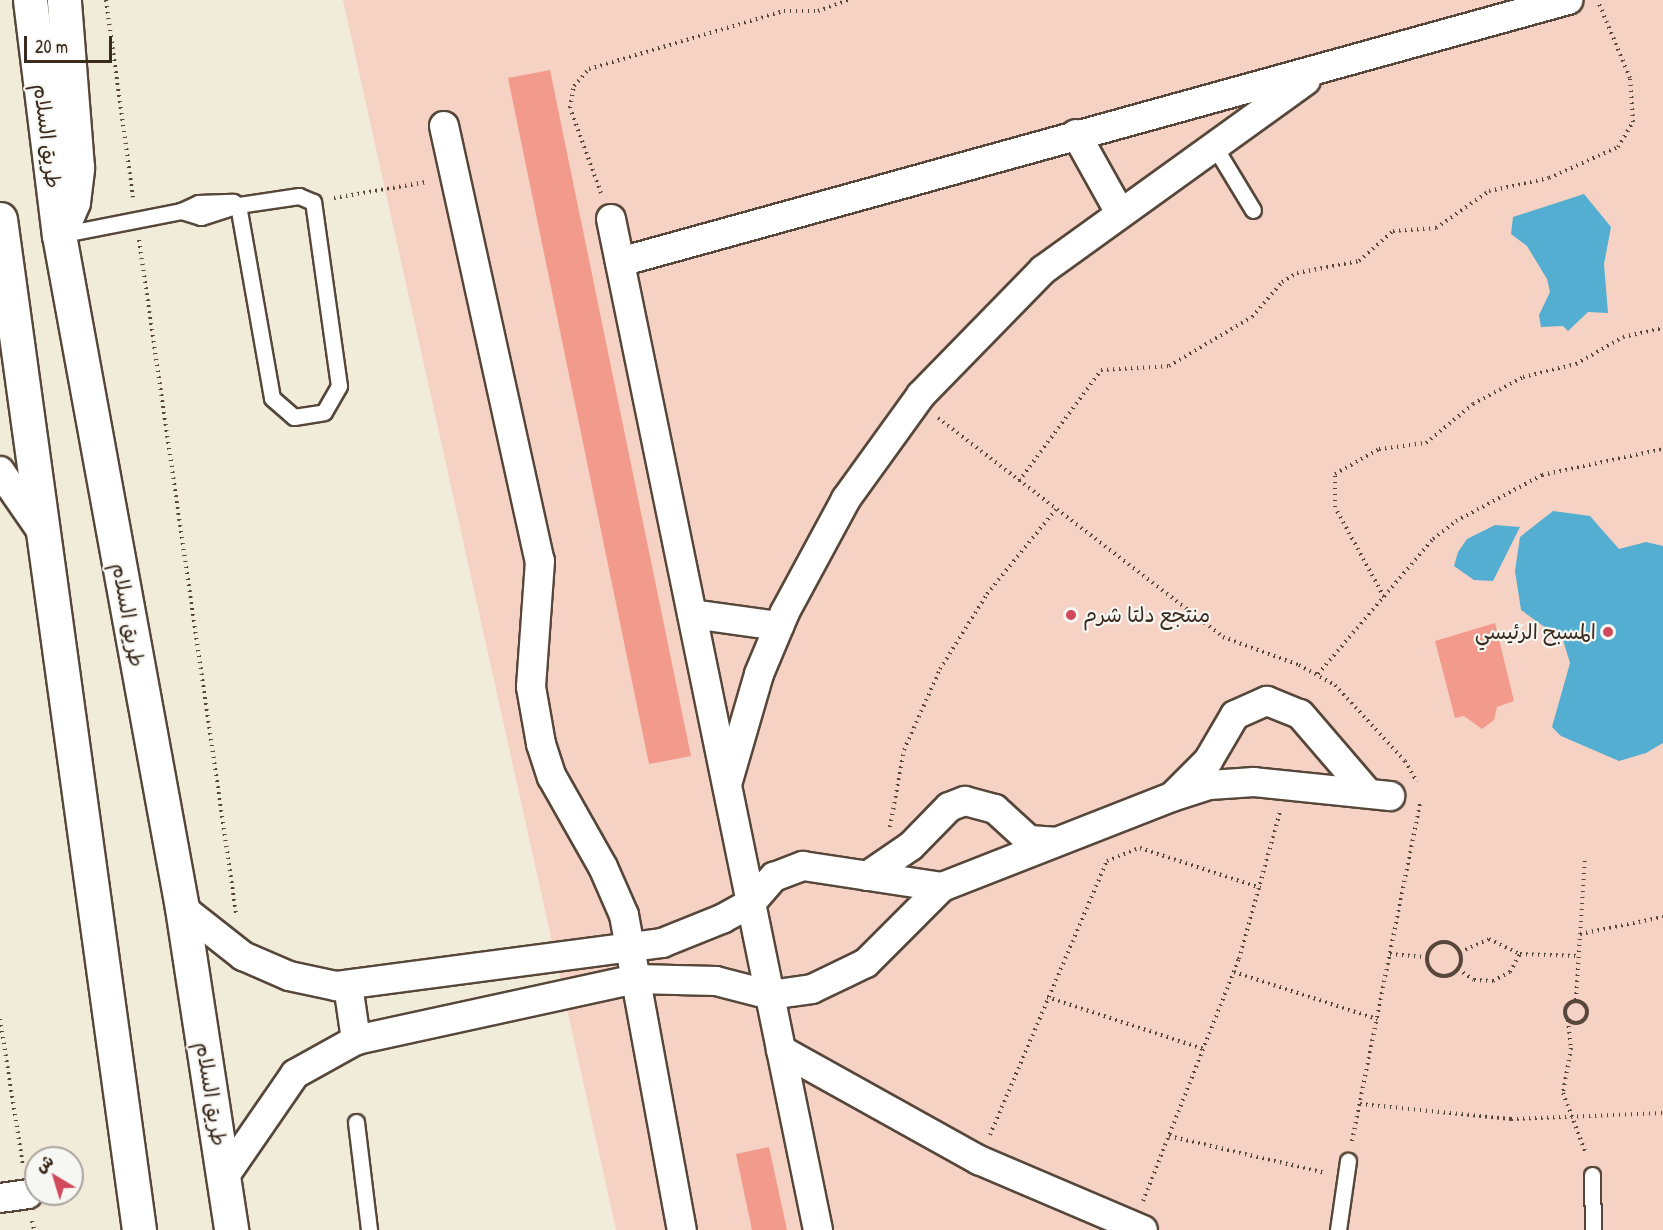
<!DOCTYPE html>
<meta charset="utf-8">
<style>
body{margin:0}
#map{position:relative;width:1663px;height:1230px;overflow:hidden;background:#f1ecda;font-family:"Patrick Hand","Playpen Sans Arabic",sans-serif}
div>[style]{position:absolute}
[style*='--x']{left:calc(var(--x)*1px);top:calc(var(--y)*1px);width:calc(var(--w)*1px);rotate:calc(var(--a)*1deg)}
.built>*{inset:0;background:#f6d2c4}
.water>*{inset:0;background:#53aed1}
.building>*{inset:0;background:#f29b8c}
.path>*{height:4px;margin-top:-2px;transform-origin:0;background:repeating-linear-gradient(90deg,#56473a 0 1.5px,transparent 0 6px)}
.path>.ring{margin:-2px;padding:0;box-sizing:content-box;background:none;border:4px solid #56473a;border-radius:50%}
.roads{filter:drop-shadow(2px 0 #56473a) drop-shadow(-2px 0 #56473a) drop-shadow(0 2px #56473a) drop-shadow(0 -2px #56473a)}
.lane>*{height:15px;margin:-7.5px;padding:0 7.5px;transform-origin:7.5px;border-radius:7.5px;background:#fff}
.street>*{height:28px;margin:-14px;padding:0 14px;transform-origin:14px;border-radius:14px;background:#fff}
.secondary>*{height:33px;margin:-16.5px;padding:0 16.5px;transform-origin:16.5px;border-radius:16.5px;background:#fff}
.primary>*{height:33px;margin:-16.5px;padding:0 16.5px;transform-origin:16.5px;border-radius:16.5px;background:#fff}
.dots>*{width:16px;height:16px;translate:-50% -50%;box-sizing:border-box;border:3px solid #f6f6f2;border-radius:50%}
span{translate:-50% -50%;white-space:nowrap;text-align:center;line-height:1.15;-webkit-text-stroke:4.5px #f6f6f2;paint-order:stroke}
.street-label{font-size:21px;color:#3b2a1e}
.poi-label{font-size:21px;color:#3b2a1e}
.left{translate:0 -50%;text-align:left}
.right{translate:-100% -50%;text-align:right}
.north{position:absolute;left:24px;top:1146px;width:60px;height:60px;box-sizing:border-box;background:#f6f6f2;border:2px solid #aba49d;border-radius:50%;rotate:322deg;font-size:16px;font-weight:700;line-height:24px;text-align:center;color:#3b2a1e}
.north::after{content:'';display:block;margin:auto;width:21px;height:27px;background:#d1495b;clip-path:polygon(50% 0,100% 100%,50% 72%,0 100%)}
.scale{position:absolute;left:24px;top:36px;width:88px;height:27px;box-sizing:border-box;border:3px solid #3b2a1e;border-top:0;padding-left:8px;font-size:18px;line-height:21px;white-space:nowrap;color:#3b2a1e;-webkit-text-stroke:4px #f6f6f2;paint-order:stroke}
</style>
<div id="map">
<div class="built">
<div style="clip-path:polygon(343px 0,1663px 0,1663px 1230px,616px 1230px)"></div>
</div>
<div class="water">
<div style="clip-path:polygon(1584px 194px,1611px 227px,1604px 264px,1608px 313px,1588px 312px,1568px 331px,1563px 326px,1541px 327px,1539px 315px,1550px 292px,1547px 279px,1527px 246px,1511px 234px,1513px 217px)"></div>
<div style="clip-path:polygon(1553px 511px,1590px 516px,1619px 549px,1646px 542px,1663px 546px,1663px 743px,1646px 753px,1619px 761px,1561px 736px,1552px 727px,1570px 663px,1563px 640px,1521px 610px,1515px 571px,1520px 537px)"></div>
<div style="clip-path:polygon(1495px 525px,1520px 527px,1493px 581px,1474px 580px,1454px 566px,1458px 552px,1467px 539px)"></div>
</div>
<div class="building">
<div style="clip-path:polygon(550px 70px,691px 756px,649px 764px,508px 78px)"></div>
<div style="clip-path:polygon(1495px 623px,1514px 701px,1497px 707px,1494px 720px,1482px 729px,1464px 716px,1455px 718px,1435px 641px)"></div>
<div style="clip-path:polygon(769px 1147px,787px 1230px,752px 1230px,736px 1154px)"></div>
</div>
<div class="path">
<div style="--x:106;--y:0;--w:199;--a:82.2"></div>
<div style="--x:601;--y:193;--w:90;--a:-110"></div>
<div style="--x:570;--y:108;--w:22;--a:-80"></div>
<div style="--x:574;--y:86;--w:23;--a:-49"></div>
<div style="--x:589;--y:69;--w:203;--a:-16.6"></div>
<div style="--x:784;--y:11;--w:34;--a:0"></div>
<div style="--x:818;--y:11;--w:33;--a:-20"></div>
<div style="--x:334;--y:198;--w:94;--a:-9.8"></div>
<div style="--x:139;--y:240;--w:680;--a:81.8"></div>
<div style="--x:938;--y:418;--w:359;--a:37.5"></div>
<div style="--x:1223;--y:637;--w:81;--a:20.2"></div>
<div style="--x:1299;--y:665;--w:41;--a:29.1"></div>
<div style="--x:1335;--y:685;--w:103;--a:47.4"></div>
<div style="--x:1405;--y:761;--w:24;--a:60"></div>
<div style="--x:1019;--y:481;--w:138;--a:-53.5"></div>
<div style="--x:1101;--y:370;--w:68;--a:-3.4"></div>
<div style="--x:1169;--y:366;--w:96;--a:-30.6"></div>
<div style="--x:1252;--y:317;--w:46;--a:-49.4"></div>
<div style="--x:1282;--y:282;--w:17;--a:-31"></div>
<div style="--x:1297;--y:273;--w:63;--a:-11"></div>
<div style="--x:1359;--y:261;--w:45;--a:-41.4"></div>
<div style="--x:1393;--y:231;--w:43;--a:-4"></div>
<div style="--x:1436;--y:228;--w:65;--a:-34.9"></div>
<div style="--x:1489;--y:191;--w:61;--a:-12.2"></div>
<div style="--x:1549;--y:178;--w:76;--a:-24.2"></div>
<div style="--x:1618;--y:147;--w:29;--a:-59"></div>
<div style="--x:1633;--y:122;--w:44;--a:-93.9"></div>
<div style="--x:1630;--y:78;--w:83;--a:-112.6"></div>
<div style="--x:1384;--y:597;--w:102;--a:-118.6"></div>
<div style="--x:1335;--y:507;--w:33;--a:-90"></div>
<div style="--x:1335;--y:474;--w:51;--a:-29.6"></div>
<div style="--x:1379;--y:449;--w:47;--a:-7.3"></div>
<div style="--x:1426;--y:443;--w:61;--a:-39.7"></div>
<div style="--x:1473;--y:404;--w:57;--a:-28.4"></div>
<div style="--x:1523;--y:377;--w:55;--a:-13.8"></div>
<div style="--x:1576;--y:364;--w:54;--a:-29.9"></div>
<div style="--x:1623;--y:337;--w:41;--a:-12.7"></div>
<div style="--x:1318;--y:674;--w:177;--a:-49.6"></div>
<div style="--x:1433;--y:539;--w:29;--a:-38"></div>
<div style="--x:1456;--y:521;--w:98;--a:-28.1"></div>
<div style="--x:1542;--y:475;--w:124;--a:-12.1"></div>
<div style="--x:890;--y:827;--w:78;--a:-79.7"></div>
<div style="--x:904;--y:750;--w:89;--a:-66"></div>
<div style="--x:940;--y:669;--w:89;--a:-57.9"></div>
<div style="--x:987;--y:594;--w:109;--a:-50.9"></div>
<div style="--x:1580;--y:934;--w:85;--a:-11.6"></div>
<div class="ring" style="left:1427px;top:942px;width:30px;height:30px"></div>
<div style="--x:1460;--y:952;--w:32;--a:-24"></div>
<div style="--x:1489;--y:939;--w:34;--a:26"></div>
<div style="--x:1520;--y:954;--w:59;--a:1.9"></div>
<div style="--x:1390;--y:954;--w:37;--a:5"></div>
<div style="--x:1458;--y:969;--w:19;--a:35"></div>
<div style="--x:1474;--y:980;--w:19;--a:3"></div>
<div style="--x:1493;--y:981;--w:19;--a:-28"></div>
<div style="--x:1510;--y:972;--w:21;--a:-61"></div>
<div style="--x:1234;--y:972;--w:151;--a:18.2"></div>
<div style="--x:1047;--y:997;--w:164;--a:18.4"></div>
<div style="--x:1576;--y:1000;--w:142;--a:-86.4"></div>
<div class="ring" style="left:1565px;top:1001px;width:18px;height:18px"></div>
<div style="--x:0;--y:1019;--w:149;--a:81.1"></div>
<div style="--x:1568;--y:1020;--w:28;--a:84"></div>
<div style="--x:1571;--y:1048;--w:46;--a:100.1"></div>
<div style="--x:1563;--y:1093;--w:65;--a:69.3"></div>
<div style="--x:1360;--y:1104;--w:152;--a:5.7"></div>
<div style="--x:1511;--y:1119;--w:152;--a:-2.3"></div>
<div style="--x:990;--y:1135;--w:298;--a:-66.9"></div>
<div style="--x:1107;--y:861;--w:35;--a:-22"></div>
<div style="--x:1140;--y:848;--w:127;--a:18.3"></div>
<div style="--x:1169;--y:1136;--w:160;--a:13.3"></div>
<div style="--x:1352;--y:1141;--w:344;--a:-78.6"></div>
<div style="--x:1143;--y:1201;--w:260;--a:-68.4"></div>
<div style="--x:1239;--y:959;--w:153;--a:-74.4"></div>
<div style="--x:32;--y:1221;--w:9;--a:77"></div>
</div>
<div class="roads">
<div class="lane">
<div style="--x:1213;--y:144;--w:77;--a:58.8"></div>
<div style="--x:59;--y:235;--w:124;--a:-11.1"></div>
<div style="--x:181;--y:211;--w:19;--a:-25"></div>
<div style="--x:198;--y:203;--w:35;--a:-2"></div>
<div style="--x:233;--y:202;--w:6;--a:31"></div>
<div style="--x:238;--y:205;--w:196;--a:80"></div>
<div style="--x:272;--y:398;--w:29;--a:41"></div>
<div style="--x:294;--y:417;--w:30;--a:-9"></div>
<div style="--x:324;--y:412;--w:30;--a:-60"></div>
<div style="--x:339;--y:386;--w:186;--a:-98"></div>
<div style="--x:313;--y:202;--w:15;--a:-157"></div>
<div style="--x:299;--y:196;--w:62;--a:171.6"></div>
<div style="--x:238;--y:205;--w:39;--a:162"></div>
<div style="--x:201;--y:217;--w:21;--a:-163"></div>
<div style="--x:356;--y:1122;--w:109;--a:83.1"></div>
<div style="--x:1592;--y:1175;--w:55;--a:89"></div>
<div style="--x:1338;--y:1230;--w:70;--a:-81.8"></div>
</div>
<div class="street">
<div style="--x:444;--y:126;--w:445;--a:77.6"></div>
<div style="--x:540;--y:561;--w:126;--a:94.1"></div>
<div style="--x:531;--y:687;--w:58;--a:80"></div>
<div style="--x:541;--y:744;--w:35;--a:72"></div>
<div style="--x:552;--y:777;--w:103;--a:60.5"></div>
<div style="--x:603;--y:867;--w:52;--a:66.4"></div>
<div style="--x:624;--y:915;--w:320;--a:79.6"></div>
<div style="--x:1076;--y:134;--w:88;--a:60.8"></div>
<div style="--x:611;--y:219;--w:1032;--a:78.43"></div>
<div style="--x:620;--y:262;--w:984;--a:-15.45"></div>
<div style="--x:0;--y:471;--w:67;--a:55.4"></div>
<div style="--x:692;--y:614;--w:88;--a:7.9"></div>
<div style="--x:728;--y:781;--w:111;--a:-73.8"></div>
<div style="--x:759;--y:674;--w:67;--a:-67.2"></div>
<div style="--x:785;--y:612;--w:128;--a:-61.6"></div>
<div style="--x:846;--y:499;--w:128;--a:-54.2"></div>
<div style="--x:921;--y:395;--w:175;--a:-45.7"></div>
<div style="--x:1043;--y:270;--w:324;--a:-35.8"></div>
<div style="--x:1175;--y:794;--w:47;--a:-45"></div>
<div style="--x:1208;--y:761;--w:53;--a:-59.6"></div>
<div style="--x:1235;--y:715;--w:35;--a:-24"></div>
<div style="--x:1267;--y:701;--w:35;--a:22"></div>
<div style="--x:1300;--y:714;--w:103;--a:49.3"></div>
<div style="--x:867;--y:876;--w:53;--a:-34.3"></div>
<div style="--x:911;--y:846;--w:54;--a:-45.7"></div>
<div style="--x:949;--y:807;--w:17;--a:-21"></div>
<div style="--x:965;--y:801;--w:31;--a:15"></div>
<div style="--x:995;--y:809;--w:46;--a:42.4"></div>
<div style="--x:1029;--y:840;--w:26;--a:4"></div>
<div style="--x:182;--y:908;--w:78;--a:38.2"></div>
<div style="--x:243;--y:956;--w:50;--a:23.5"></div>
<div style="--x:289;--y:976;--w:48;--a:12"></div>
<div style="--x:336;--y:986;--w:329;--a:-7.5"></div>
<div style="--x:662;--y:943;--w:65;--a:-21.8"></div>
<div style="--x:722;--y:919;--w:33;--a:-29"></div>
<div style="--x:751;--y:903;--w:35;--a:-49"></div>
<div style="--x:774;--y:877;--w:31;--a:-21"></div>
<div style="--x:803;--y:866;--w:141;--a:8.6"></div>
<div style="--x:348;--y:985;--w:56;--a:81.7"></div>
<div style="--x:781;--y:1050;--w:227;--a:29.1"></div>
<div style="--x:979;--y:1160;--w:178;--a:23.1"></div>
<div style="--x:224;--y:1177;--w:125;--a:-55.4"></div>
<div style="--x:295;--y:1074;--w:70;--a:-29.1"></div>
<div style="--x:356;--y:1040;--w:287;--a:-12.3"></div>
<div style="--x:636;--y:979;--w:80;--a:1.4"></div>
<div style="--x:716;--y:981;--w:56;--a:14.5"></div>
<div style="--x:770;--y:995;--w:42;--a:-8.1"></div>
<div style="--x:812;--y:989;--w:60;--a:-25.7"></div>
<div style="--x:866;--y:963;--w:107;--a:-45"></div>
<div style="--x:942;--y:887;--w:247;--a:-21.4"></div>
<div style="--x:1172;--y:797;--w:40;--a:-18"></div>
<div style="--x:1210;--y:785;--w:44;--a:-3.9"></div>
<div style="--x:1254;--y:782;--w:137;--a:5.9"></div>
<div style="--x:0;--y:1198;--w:28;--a:-8"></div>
</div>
<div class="secondary">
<div style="--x:59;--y:235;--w:36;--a:-67"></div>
<div style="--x:73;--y:202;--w:35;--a:-83"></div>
<div style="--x:77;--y:167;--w:168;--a:-94.5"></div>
</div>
<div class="primary">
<div style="--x:30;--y:0;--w:237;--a:83"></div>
<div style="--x:59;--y:235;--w:684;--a:79.64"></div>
<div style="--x:182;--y:908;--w:326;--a:81.3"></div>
<div style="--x:0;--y:219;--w:1021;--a:82.17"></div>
</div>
</div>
<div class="dots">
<div style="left:1071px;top:615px;background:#d1495b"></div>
<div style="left:1608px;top:632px;background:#d1495b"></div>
</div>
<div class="street-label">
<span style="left:47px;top:136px;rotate:83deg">طريق السلام</span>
<span style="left:128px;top:615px;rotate:80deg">طريق السلام</span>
<span style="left:211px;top:1094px;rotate:81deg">طريق السلام</span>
</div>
<div class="poi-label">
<span class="left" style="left:1083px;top:615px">منتجع دلتا شرم</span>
<span class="right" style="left:1596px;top:632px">المسبح الرئيسي</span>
</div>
<div class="north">ش</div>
<div class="scale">20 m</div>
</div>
